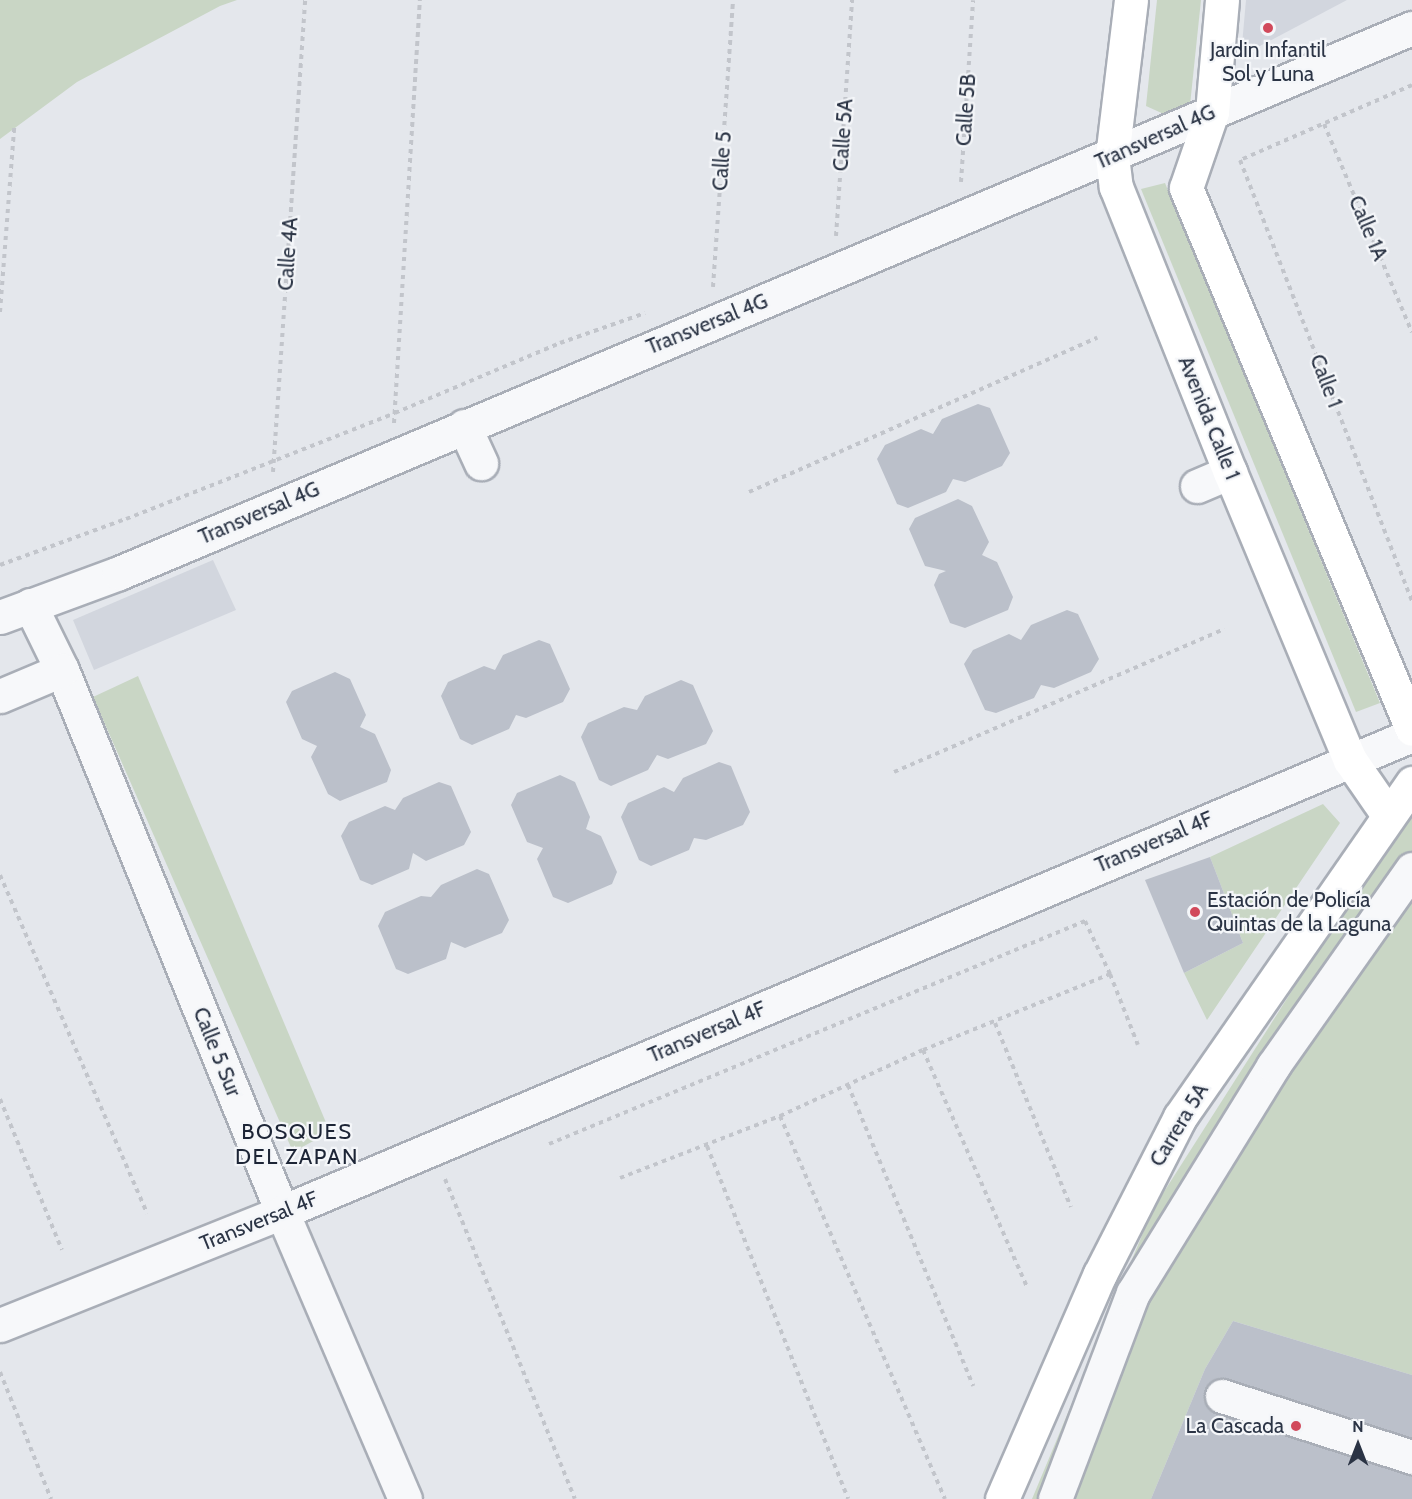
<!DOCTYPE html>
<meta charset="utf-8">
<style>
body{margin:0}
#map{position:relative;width:1412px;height:1499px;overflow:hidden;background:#e4e7ec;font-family:Cabin,sans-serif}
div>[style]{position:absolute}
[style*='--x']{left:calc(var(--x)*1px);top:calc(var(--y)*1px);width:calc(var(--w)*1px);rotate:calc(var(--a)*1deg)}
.built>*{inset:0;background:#d2d6de}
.green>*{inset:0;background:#c9d6c5}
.building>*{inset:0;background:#bbc0ca}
.path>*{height:4px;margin-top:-2px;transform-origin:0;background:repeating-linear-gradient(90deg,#c2c5cb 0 4.5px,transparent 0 9px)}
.roads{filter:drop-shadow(2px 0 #a9aeb7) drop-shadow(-2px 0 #a9aeb7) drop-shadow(0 2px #a9aeb7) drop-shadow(0 -2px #a9aeb7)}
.minor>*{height:33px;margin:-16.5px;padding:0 16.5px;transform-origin:16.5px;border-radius:16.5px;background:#f7f8fa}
.major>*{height:33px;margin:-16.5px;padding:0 16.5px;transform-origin:16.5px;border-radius:16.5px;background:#fff}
.dots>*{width:16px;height:16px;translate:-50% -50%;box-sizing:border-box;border:3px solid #f4f6f9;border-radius:50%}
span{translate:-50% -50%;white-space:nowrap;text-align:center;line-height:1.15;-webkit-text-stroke:4.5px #f4f6f9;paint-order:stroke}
.poi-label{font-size:21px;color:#2b3445}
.left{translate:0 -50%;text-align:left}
.right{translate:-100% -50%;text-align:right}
.street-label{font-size:21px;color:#2b3445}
.neighbourhood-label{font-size:22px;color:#1d2536;letter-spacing:1.5px}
.north{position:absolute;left:1328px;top:1415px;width:60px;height:60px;-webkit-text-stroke:4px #f4f6f9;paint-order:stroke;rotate:0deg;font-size:16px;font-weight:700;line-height:24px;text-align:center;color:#2b3445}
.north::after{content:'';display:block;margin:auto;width:21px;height:27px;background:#2b3445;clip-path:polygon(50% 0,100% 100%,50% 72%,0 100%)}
</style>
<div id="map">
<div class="built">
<div style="clip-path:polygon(1246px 0,1347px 0,1241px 56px)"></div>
<div style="clip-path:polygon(213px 560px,236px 610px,94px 670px,73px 620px)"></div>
</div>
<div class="green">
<div style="clip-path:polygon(0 0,237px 0,220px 6px,77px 82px,0 139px)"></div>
<div style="clip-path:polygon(1157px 0,1201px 0,1190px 105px,1166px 115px,1146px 106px)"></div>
<div style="clip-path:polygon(1165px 183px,1380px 703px,1356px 712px,1141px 189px)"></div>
<div style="clip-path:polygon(138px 676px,330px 1132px,293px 1152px,93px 697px)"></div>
<div style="clip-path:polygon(1323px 804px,1340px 823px,1207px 1020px,1184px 973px,1243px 943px,1210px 857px)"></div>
<div style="clip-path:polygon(1412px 808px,1412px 1375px,1233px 1321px,1205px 1369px,1151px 1499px,1032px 1499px,1153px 1209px,1402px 818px)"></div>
</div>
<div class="building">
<div style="clip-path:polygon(978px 404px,990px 408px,1010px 453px,1002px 466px,965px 482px,953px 479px,946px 492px,908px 508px,897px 504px,877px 459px,885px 445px,921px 429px,933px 434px,942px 419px)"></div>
<div style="clip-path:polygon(958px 499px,972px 506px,989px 542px,982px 555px,997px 562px,1013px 597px,1008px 610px,965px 628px,950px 623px,934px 585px,939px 574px,946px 571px,925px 566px,909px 529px,915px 518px)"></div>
<div style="clip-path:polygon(1067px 610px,1078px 614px,1099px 659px,1091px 672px,1054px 688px,1041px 685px,1034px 698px,996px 713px,985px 710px,964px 664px,973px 650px,1009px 634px,1021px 640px,1031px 625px)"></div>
<div style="clip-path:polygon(539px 640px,550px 644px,570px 689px,563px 702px,526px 718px,516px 715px,509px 729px,472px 745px,460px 739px,441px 696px,448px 682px,484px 666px,495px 670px,503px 655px)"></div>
<div style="clip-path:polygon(335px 672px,350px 679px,366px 715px,360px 727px,375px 734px,391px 770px,387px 782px,340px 801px,328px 794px,311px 757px,317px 746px,302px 739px,286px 702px,292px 691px)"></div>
<div style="clip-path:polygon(681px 680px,693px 685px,713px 731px,706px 744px,668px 759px,657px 755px,648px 770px,611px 786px,599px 780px,581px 737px,588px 723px,624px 707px,637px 710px,645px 696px)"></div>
<div style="clip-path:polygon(719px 762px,731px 766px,750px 812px,743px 825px,706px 840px,694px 838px,689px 850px,651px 866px,639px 860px,621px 817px,628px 803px,664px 787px,674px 792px,683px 778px)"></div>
<div style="clip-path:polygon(560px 775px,575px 782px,590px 817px,586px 829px,601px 836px,617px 872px,612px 884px,568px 903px,553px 897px,537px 859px,543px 848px,527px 842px,511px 805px,517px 793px)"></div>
<div style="clip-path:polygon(439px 782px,451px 786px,471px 832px,464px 845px,426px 861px,413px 853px,409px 869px,372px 885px,360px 880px,341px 836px,349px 822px,385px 806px,395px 810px,403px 798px)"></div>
<div style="clip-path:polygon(1210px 857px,1243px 943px,1184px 973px,1145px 880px)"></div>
<div style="clip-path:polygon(477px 869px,489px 874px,509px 920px,502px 933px,465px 948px,451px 942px,446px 959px,408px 974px,396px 969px,378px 926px,385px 912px,421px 896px,431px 897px,441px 885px)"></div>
<div style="clip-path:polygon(1233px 1321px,1412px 1375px,1412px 1499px,1151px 1499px,1205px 1369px)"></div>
</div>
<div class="path">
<div style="--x:1412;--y:85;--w:188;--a:156.4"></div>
<div style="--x:1240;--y:160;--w:474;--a:68.7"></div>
<div style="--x:1324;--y:124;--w:226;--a:67.1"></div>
<div style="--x:961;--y:182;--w:182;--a:-86.2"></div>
<div style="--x:836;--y:236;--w:237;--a:-86.1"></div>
<div style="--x:713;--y:287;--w:288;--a:-86"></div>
<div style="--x:0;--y:312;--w:185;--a:-85.6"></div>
<div style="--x:394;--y:423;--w:424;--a:-86.5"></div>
<div style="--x:273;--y:472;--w:473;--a:-86.1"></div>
<div style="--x:749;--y:492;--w:381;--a:-23.9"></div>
<div style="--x:0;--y:565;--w:134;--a:-20.1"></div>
<div style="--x:126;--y:519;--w:289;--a:-21.5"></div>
<div style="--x:395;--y:413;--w:179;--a:-23"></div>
<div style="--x:560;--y:343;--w:90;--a:-19.4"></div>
<div style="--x:894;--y:772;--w:360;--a:-23.4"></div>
<div style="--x:0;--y:875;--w:369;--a:66.5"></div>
<div style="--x:995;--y:1023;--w:199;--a:67.6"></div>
<div style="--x:923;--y:1050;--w:259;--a:66.3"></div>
<div style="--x:848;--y:1085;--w:326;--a:67.4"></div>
<div style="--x:0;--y:1099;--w:163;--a:67.7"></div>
<div style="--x:780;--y:1116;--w:417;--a:66.7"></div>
<div style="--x:549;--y:1144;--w:581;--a:-22.59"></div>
<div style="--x:1085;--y:921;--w:59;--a:64.7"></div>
<div style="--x:1110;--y:974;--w:76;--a:68.5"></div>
<div style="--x:707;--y:1146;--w:380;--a:68.2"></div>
<div style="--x:620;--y:1178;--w:172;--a:-21.2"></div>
<div style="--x:780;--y:1116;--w:157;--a:-24.8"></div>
<div style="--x:923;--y:1050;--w:202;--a:-22.1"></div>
<div style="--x:445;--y:1179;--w:345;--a:67.9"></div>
<div style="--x:0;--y:1372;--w:137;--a:68.1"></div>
</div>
<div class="roads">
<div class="minor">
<div style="--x:464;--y:426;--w:41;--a:65.3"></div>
<div style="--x:1197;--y:486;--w:36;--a:-23"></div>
<div style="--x:30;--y:605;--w:72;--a:63.8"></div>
<div style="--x:62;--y:670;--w:585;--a:67.91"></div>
<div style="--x:282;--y:1212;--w:312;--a:66.8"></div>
<div style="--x:0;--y:617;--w:127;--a:-20.3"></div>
<div style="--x:119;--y:573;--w:1403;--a:-22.86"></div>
<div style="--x:0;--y:696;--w:67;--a:-22.8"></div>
<div style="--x:0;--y:1325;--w:304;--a:-21.8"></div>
<div style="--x:282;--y:1212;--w:1227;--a:-22.89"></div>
<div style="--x:1222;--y:1396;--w:200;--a:17.8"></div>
<div style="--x:1055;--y:1499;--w:220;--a:-69.3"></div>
<div style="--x:1133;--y:1293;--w:267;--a:-58.3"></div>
<div style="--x:1273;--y:1066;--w:241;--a:-54.8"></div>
</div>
<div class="major">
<div style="--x:1131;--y:0;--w:157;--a:96.9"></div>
<div style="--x:1112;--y:156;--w:31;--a:83"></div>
<div style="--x:1116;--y:187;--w:307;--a:68.2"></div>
<div style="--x:1230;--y:472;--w:312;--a:67.4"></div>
<div style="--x:1350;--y:760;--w:67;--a:55.4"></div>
<div style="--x:1222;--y:0;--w:112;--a:95.1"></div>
<div style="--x:1212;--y:112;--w:80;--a:108.9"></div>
<div style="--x:1186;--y:188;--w:586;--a:67.33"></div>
<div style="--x:1002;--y:1499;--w:245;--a:-66.5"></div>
<div style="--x:1100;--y:1274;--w:176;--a:-63"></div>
<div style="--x:1180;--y:1117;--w:407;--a:-55.2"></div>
</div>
</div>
<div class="dots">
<div style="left:1268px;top:28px;background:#d1495b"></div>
<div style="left:1195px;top:912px;background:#d1495b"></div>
<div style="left:1296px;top:1426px;background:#d1495b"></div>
</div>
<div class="poi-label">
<span style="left:1268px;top:62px">Jardin Infantil<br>Sol y Luna</span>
<span class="left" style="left:1207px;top:912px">Estación de Policía<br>Quintas de la Laguna</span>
<span class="right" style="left:1284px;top:1426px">La Cascada</span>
</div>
<div class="street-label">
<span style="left:966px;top:110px;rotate:-86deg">Calle 5B</span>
<span style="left:843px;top:135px;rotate:-86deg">Calle 5A</span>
<span style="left:1155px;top:137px;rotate:-24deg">Transversal 4G</span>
<span style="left:722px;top:161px;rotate:-86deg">Calle 5</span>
<span style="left:1368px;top:228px;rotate:67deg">Calle 1A</span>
<span style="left:288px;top:254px;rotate:-86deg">Calle 4A</span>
<span style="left:707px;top:324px;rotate:-22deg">Transversal 4G</span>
<span style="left:1326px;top:381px;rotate:69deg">Calle 1</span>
<span style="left:1209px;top:418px;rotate:68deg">Avenida Calle 1</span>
<span style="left:259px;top:513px;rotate:-23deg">Transversal 4G</span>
<span style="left:1154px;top:842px;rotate:-23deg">Transversal 4F</span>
<span style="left:707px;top:1032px;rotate:-23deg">Transversal 4F</span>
<span style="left:217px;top:1052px;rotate:68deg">Calle 5 Sur</span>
<span style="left:1179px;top:1125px;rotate:-59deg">Carrera 5A</span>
<span style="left:259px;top:1221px;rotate:-22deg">Transversal 4F</span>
</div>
<div class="neighbourhood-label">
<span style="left:297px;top:1144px">BOSQUES<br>DEL ZAPAN</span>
</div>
<div class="north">N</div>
</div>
